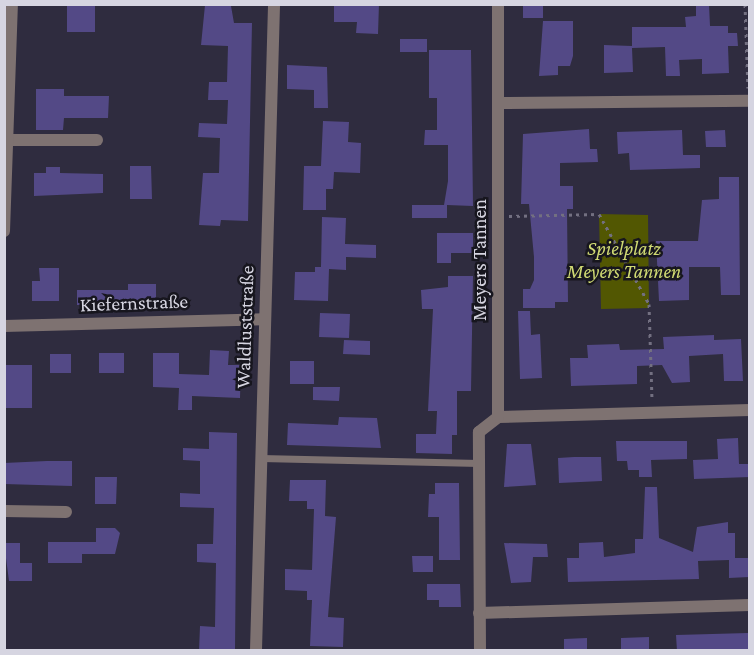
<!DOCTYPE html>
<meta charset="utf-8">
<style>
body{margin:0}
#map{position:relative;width:754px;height:655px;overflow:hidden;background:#2f2c3f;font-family:"Crimson Pro",serif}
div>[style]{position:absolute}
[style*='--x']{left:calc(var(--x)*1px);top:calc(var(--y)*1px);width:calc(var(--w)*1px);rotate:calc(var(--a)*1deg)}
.green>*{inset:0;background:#525702}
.building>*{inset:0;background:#534986}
.path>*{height:3px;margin-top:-1.5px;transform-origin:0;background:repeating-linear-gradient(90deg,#737081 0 3px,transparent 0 7.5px)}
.lane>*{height:7px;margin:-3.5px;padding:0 3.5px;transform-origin:3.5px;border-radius:3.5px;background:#7e7271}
.street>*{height:12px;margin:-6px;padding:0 6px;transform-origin:6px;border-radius:6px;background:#7e7271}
span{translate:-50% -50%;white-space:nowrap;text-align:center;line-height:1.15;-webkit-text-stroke:5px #17161e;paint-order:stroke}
.park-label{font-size:20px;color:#d0da73;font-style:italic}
.street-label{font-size:20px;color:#d6d5e1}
.frame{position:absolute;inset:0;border:6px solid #d6d5e1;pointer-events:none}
</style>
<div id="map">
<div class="green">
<div style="clip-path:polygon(599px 214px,648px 215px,649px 308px,601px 309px)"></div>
</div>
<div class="building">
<div style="clip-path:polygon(67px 4px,95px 4px,95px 32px,67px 32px)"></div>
<div style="clip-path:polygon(334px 4px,379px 4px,378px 34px,356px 33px,357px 22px,334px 22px)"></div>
<div style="clip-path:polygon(523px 4px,543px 4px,543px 18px,523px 18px)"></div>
<div style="clip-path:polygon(696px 4px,709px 4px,710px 26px,728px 26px,728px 33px,737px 33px,738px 46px,728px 46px,729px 73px,702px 74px,702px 59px,679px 60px,680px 76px,666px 76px,665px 47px,632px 48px,633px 72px,604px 73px,604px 45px,632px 46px,632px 27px,686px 27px,685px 17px,696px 16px)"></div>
<div style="clip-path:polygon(205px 5px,231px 6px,234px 23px,252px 23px,248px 221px,221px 220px,220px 226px,199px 225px,203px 173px,219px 173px,220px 138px,198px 137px,199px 123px,227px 124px,228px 100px,208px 100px,209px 82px,227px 82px,228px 46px,201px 45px)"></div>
<div style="clip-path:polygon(543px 21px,573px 21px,573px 56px,570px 66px,558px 66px,558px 75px,539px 76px)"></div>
<div style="clip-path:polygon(400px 39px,427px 39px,427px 52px,400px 52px)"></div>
<div style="clip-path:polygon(429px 50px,471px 50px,473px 206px,447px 205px,447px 218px,412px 218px,412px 205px,444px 205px,448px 181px,448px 145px,424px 145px,425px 130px,437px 130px,437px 98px,429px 98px)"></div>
<div style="clip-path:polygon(287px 65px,327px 67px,328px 108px,314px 108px,314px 90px,287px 89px)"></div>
<div style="clip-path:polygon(36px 89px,64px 89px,64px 96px,109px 96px,108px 118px,64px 118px,63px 130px,36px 130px)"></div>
<div style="clip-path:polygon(323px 121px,349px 122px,348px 142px,361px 143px,360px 173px,334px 172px,333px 189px,326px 189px,326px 210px,303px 210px,304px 166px,321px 166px)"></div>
<div style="clip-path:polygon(589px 129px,590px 149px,597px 149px,598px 162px,560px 163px,560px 186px,573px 186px,573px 209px,567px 209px,568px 302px,555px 302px,555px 308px,523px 308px,523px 289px,530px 289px,534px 280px,534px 257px,529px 204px,521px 204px,523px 134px)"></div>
<div style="clip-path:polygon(682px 130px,683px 155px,700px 155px,700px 168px,630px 170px,629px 153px,618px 154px,617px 132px)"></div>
<div style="clip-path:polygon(725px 130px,726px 147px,706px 147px,705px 131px)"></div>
<div style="clip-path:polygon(130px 166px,151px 166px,152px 199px,130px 199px)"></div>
<div style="clip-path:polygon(46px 167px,60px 167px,60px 173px,103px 174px,103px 193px,34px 196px,34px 173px,46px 173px)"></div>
<div style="clip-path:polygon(719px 177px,739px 177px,740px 295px,721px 295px,720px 267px,689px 267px,689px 300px,659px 301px,656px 241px,698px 241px,702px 200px,719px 199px)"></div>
<div style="clip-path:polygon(322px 217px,346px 218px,345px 244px,376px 245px,376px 258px,346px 257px,346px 270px,329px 269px,328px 301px,294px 300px,295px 272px,315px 272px,315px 267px,321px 267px)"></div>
<div style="clip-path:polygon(437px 233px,473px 233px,473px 253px,451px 253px,451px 263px,437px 263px)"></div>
<div style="clip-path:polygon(39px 268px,59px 268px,59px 301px,32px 301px,32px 281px,40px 281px)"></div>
<div style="clip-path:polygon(448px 276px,473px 276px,471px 391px,457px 391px,457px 435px,452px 435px,452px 454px,416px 453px,416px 434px,436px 434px,437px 411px,428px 411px,433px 309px,422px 309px,421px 290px,448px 287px)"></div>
<div style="clip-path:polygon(128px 284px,156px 284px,156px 305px,77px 305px,77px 290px,128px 290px)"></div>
<div style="clip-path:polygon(518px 311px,530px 311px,531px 335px,540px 334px,542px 378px,520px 379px)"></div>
<div style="clip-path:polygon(320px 313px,350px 314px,349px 338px,319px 337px)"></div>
<div style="clip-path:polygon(714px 335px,714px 340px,741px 339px,743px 381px,724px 381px,723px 354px,689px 356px,690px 382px,672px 383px,662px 365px,637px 366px,637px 384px,571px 386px,570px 358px,588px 358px,587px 345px,619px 344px,620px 350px,664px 349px,663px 337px)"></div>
<div style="clip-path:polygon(344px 340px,370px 341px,370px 355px,343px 354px)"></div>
<div style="clip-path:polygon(210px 350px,229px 351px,228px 365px,241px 365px,240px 398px,192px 396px,192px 410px,178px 410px,179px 388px,153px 387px,153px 353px,179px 353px,179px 374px,209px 375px)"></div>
<div style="clip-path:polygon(99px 353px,124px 353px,124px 373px,99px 373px)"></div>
<div style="clip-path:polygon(50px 354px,71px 354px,71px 373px,50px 373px)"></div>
<div style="clip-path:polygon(290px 361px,314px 361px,314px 384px,290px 384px)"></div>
<div style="clip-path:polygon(6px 365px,32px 365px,32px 408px,6px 408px)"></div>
<div style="clip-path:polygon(313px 387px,340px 387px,339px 401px,313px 400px)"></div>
<div style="clip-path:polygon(339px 417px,377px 418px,381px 448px,287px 445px,288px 423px,338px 425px)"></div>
<div style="clip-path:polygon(209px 432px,237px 433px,235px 651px,199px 651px,200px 626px,215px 627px,216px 563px,197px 562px,197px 544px,213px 544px,214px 508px,180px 507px,180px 493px,200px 494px,200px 461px,183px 460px,183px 448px,209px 449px)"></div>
<div style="clip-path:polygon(738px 438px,739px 464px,750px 464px,750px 477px,694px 479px,693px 460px,718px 459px,717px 439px)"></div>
<div style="clip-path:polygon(616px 441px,687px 441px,687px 459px,651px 460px,652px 477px,639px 477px,639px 470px,628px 470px,627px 461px,617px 461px)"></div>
<div style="clip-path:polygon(507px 444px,531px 444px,536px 485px,504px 487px)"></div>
<div style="clip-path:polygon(574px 457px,601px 457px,602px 481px,559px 483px,558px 458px)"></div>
<div style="clip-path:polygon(47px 461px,72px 461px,72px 486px,4px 484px,4px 463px)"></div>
<div style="clip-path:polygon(95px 477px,117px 477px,116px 504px,95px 504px)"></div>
<div style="clip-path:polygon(290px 480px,326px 480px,325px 516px,336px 517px,328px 617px,344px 618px,343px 647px,310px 646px,312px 600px,307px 600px,307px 591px,285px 590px,285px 569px,312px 570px,314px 509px,307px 509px,307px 501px,289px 501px)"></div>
<div style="clip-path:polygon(435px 483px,459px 483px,460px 560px,439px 560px,439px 517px,428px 517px,429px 494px,435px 494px)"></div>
<div style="clip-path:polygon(645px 487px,657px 487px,659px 538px,693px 552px,697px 527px,728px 522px,728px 533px,735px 533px,735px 558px,748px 558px,749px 577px,729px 578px,729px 560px,698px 561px,699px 579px,568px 582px,567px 558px,579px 558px,579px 543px,603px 542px,604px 557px,635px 553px,635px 539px,643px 539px)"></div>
<div style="clip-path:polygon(96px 528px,115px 528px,120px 533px,115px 554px,82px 554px,82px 563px,48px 563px,48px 542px,96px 542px)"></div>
<div style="clip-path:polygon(4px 543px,20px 543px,20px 563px,32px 563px,32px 581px,9px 581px)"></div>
<div style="clip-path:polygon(504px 543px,547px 544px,548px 557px,533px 557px,531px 582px,511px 583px)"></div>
<div style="clip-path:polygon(412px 556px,433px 556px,433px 572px,413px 572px)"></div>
<div style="clip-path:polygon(427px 584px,460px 584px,461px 607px,439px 607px,439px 600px,427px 600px)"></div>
<div style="clip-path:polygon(748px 633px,749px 651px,677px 651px,676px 635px)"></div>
<div style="clip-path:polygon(649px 637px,649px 651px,621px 651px,621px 638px)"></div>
<div style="clip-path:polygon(587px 638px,587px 651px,564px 651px,564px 639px)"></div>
</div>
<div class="path">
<div style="--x:745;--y:4;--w:84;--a:88"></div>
<div style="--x:509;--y:216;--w:90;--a:-1.3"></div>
<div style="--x:599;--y:214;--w:103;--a:60.9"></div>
<div style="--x:649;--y:304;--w:97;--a:88.2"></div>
</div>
<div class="lane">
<div style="--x:261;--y:458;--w:218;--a:1.3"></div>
</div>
<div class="street">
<div style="--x:498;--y:103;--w:252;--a:-0.5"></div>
<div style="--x:8;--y:140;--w:89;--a:0"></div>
<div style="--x:4;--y:231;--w:227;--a:-88"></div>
<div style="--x:4;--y:326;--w:260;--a:-1.5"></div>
<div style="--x:498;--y:417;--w:252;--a:-1.6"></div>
<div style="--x:4;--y:511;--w:62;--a:0.9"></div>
<div style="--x:479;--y:613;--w:271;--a:-1.7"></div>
<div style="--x:256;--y:650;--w:646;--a:-88.4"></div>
<div style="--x:480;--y:650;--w:218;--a:-90.3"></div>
<div style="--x:479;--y:432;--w:24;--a:-38"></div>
<div style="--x:498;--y:417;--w:413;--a:-90"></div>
</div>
<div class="park-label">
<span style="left:624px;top:260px">Spielplatz<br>Meyers Tannen</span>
</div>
<div class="street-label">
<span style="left:479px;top:260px;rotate:-90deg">Meyers Tannen</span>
<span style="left:134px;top:303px;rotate:-2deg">Kiefernstraße</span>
<span style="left:245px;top:327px;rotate:-88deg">Waldluststraße</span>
</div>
<div class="frame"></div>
</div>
